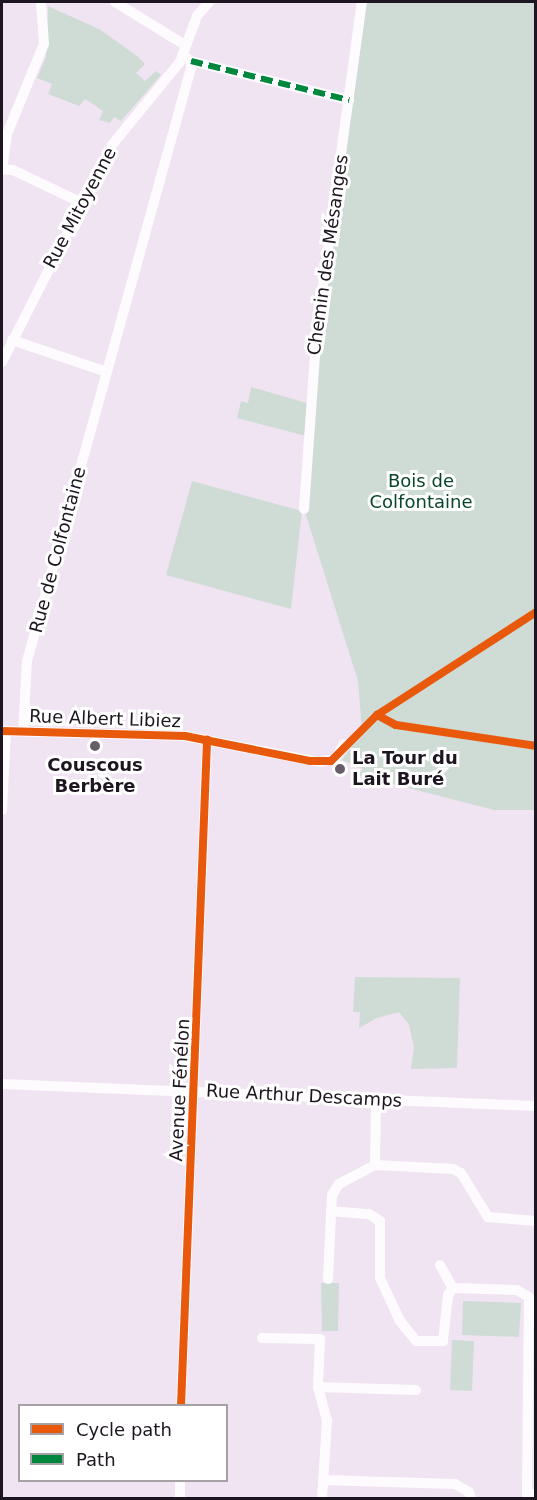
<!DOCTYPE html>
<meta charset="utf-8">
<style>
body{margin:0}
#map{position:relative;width:537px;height:1500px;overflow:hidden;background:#f0e4f2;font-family:"DejaVu Sans",sans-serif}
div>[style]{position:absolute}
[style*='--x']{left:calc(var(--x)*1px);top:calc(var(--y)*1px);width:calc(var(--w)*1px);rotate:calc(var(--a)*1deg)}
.green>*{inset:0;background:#cfdcd6}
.minor>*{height:10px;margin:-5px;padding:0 5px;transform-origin:5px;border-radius:5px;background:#fdfbfd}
.quiet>*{height:6px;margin-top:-3px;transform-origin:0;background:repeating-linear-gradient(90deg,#00873e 0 12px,transparent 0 18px)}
.cycleway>*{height:8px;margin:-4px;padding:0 4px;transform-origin:4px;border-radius:4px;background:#e8590c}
.dots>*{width:16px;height:16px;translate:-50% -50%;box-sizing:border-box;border:3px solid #fff;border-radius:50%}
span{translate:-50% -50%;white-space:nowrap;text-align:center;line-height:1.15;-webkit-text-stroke:6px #fff;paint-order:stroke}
.street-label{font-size:18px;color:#1d151f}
.park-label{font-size:18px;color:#08462a}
.poi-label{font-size:18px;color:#1d151f;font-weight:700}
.left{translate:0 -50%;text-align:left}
.frame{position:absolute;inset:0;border:3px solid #1d151f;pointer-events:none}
.legend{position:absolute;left:18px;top:1404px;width:210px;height:78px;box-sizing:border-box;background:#fff;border:2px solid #a5a1a5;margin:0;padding:8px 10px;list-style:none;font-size:18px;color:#1d151f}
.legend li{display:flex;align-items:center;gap:12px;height:30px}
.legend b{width:30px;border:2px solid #a5a1a5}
</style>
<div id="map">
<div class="green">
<div style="clip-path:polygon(367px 2px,535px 2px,535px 810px,494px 810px,358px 775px,363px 769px,342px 760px,362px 731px,358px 681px,304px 509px,315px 367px)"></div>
<div style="clip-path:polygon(48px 6px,101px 30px,137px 56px,145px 64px,136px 73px,145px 81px,156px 71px,161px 75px,121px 121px,114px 117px,110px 123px,99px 120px,103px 111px,85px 99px,79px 106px,48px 94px,52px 84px,37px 78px,46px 57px)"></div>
<div style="clip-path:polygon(251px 387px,310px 404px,306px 436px,237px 418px,241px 401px,248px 403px)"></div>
<div style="clip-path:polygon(192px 481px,302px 511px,291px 609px,166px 575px)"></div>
<div style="clip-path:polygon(355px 977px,460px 978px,457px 1068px,411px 1069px,414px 1048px,409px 1025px,399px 1012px,377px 1018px,359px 1028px,360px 1012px,353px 1012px)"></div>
<div style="clip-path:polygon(321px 1283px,339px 1283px,338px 1331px,322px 1331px)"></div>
<div style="clip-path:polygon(463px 1301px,521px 1303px,519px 1337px,462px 1335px)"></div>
<div style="clip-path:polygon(452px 1340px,474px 1341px,472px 1391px,450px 1390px)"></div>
</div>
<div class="minor">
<div style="--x:115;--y:2;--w:82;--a:31.6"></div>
<div style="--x:191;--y:61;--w:163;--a:13.9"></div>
<div style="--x:2;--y:169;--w:11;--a:5"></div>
<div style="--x:13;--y:170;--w:76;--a:25.6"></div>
<div style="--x:2;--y:170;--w:36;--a:-82"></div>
<div style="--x:7;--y:134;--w:97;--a:-67.7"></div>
<div style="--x:44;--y:44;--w:42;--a:-94.1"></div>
<div style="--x:12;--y:340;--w:100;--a:18.6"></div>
<div style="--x:2;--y:362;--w:243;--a:-63.1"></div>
<div style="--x:112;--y:145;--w:107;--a:-50.7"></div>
<div style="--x:180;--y:62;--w:49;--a:-69.7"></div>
<div style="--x:197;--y:16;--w:18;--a:-49"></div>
<div style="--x:304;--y:509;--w:180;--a:-85.9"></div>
<div style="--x:317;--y:329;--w:330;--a:-82.2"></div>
<div style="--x:2;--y:731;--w:183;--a:1.6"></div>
<div style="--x:185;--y:736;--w:136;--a:11"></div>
<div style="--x:319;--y:762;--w:16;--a:-11"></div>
<div style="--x:335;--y:759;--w:17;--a:-59"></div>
<div style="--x:23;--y:731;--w:70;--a:-86.7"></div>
<div style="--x:27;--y:661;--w:615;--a:-74.54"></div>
<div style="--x:191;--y:68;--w:7;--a:-90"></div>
<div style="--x:191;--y:61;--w:11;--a:-146"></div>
<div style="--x:2;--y:810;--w:79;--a:-87.1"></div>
<div style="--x:2;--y:1084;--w:534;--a:2.36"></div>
<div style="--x:375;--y:1165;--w:78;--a:2.9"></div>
<div style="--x:453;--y:1169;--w:9;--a:27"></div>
<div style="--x:461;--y:1173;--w:52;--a:58.5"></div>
<div style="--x:488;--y:1217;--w:48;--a:4.8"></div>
<div style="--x:331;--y:1211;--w:38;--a:5"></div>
<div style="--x:369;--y:1214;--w:13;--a:32"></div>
<div style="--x:380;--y:1221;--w:57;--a:90"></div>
<div style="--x:380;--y:1278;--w:47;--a:65.1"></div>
<div style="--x:400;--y:1321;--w:26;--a:51"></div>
<div style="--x:416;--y:1341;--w:27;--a:0"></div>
<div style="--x:443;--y:1341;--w:46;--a:-83.8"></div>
<div style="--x:448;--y:1295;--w:9;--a:-54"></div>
<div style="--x:453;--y:1288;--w:64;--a:1.8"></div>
<div style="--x:517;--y:1290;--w:14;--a:30"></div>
<div style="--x:440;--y:1265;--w:26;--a:61"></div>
<div style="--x:328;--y:1279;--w:84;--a:-87.3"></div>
<div style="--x:332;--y:1195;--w:13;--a:-58"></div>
<div style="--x:339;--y:1184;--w:41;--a:-27.8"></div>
<div style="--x:375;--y:1165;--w:65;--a:-89.1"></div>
<div style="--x:529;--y:1297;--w:197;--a:90.6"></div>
<div style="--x:527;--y:1494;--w:9;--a:0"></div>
<div style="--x:262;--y:1338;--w:58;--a:1"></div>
<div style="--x:320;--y:1339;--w:48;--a:92.4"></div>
<div style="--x:318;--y:1387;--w:35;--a:75"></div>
<div style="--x:327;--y:1421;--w:77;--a:93.7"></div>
<div style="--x:318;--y:1387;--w:98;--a:1.8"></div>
<div style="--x:181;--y:1406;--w:667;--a:-87.76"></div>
<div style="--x:323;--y:1480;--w:132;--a:1.7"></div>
<div style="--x:455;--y:1484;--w:16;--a:30"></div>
<div style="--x:469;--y:1492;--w:6;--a:72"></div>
<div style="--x:180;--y:1498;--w:18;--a:-90"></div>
</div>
<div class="quiet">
<div style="--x:191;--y:61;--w:163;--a:13.9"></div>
</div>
<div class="cycleway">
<div style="--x:377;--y:715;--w:21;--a:28"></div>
<div style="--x:396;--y:725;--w:142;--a:8.5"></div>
<div style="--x:2;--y:731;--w:183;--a:1.6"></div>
<div style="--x:185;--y:736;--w:127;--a:11.3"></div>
<div style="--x:310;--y:761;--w:21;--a:0"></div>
<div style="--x:331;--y:761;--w:65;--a:-45"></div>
<div style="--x:377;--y:715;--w:189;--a:-32.9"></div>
<div style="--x:181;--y:1406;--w:667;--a:-87.76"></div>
</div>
<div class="dots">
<div style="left:95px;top:746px;background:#675d69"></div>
<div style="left:340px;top:769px;background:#675d69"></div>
</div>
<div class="street-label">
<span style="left:80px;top:208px;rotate:-62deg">Rue Mitoyenne</span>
<span style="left:328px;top:255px;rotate:-82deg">Chemin des Mésanges</span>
<span style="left:58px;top:550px;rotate:-75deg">Rue de Colfontaine</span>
<span style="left:105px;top:719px;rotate:2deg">Rue Albert Libiez</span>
<span style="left:180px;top:1090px;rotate:-87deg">Avenue Fénélon</span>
<span style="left:304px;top:1096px;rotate:3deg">Rue Arthur Descamps</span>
</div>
<div class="park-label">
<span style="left:421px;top:492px">Bois de<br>Colfontaine</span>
</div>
<div class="poi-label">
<span class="left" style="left:352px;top:769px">La Tour du<br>Lait Buré</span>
<span style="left:95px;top:776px">Couscous<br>Berbère</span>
</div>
<div class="frame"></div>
<ul class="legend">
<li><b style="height:8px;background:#e8590c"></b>Cycle path</li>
<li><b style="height:8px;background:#00873e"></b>Path</li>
</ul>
</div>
